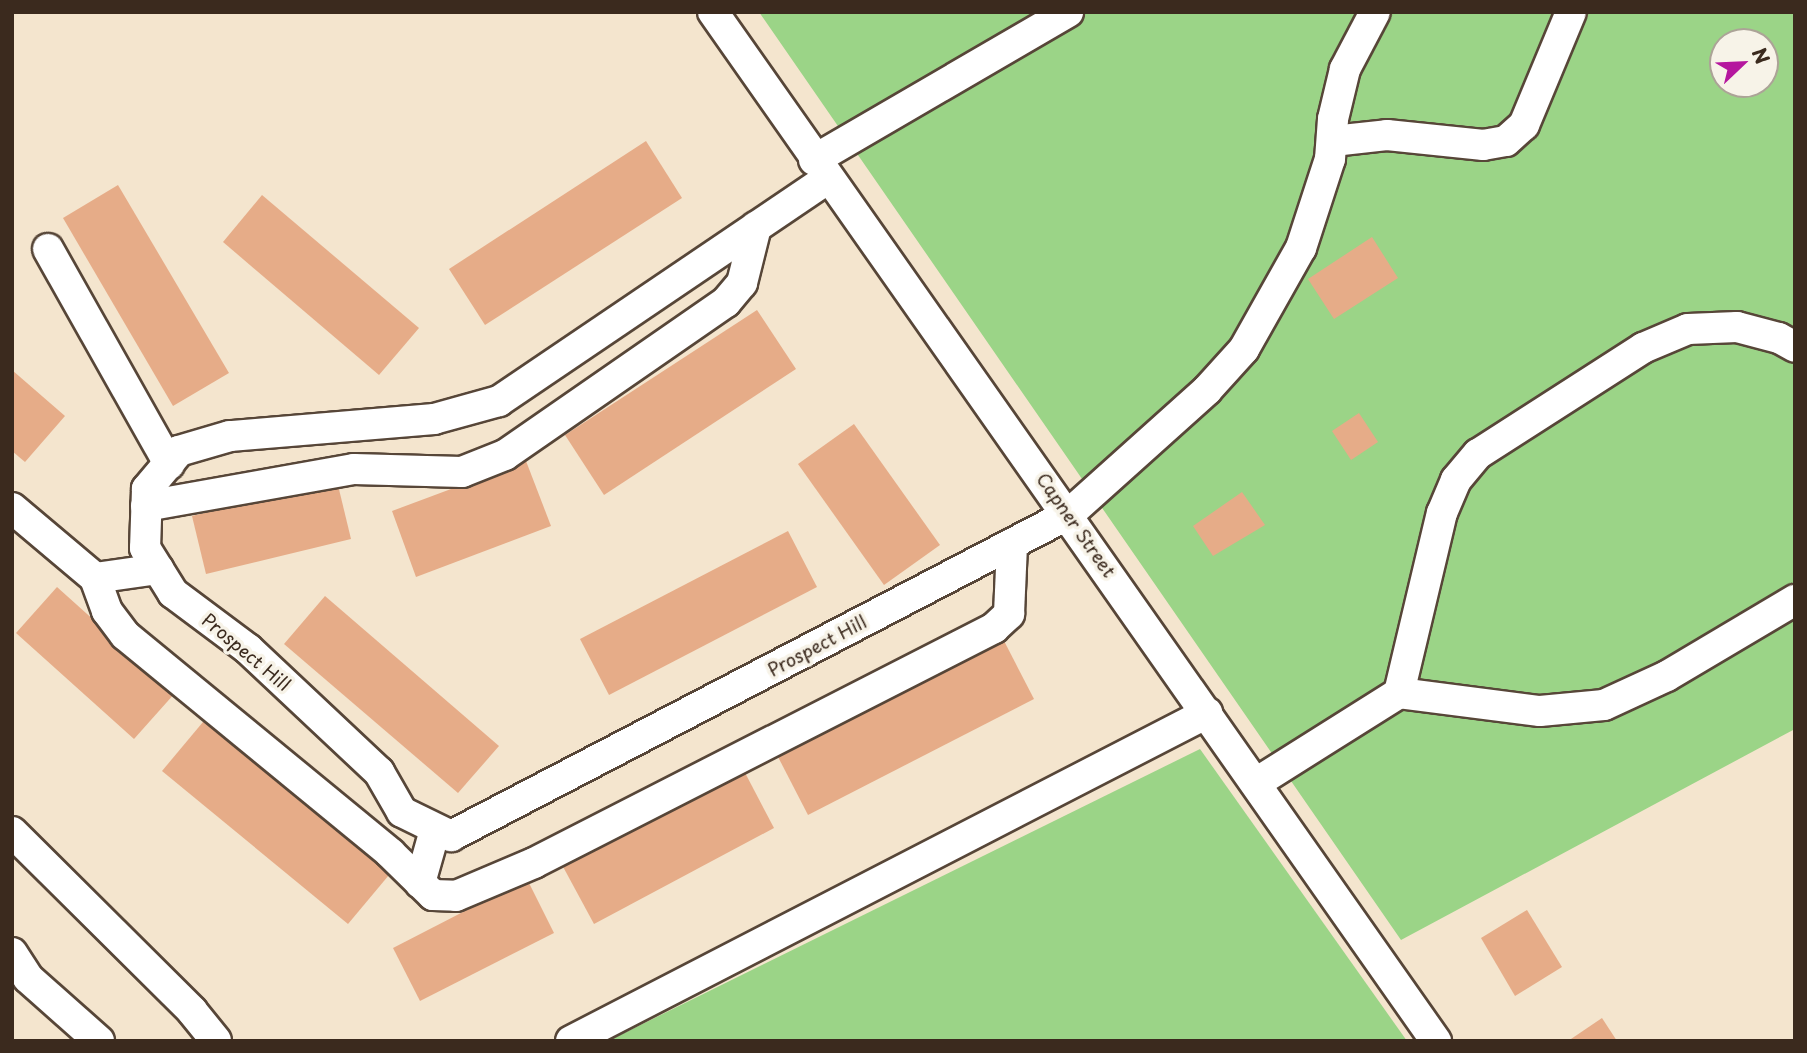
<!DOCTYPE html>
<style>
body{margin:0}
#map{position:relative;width:1807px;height:1053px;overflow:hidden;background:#f4e5ce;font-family:"Playpen Sans",sans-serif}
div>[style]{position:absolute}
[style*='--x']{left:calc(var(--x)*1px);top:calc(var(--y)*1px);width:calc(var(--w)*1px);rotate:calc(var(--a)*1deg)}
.green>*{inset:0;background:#9bd487}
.building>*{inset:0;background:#e6ac88}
.roads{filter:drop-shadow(2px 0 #574638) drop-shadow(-2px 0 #574638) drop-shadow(0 2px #574638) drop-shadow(0 -2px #574638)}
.minor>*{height:30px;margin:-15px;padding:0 15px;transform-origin:15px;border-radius:15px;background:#fff}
span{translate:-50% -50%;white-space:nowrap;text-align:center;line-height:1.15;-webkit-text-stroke:7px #f7f3e8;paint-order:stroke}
.street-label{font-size:18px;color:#3b2a1e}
.frame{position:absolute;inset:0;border:14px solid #3b2a1e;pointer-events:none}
.north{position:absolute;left:1709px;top:28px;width:70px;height:70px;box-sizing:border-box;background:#f7f3e8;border:2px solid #aca397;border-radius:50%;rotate:67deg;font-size:19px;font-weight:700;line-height:28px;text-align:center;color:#3b2a1e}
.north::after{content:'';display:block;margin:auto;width:24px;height:32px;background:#b5179e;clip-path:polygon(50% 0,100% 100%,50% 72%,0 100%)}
</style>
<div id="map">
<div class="green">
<div style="clip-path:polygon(evenodd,759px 12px,1795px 12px,1795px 729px,1401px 940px,759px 12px,1723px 42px,1765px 42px,1765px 84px,1723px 84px,1723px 42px)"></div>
<div style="clip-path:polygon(1200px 749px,1407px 1041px,608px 1041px)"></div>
</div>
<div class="building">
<div style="clip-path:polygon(646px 141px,682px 198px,485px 325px,449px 269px)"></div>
<div style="clip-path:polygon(118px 185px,229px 373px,173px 406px,63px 218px)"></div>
<div style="clip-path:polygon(262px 195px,419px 328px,379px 375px,223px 242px)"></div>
<div style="clip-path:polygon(1372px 237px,1398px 278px,1334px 319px,1308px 279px)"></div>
<div style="clip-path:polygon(757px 310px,796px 369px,604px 495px,565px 435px)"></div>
<div style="clip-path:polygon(12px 370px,65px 416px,25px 462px,12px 451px)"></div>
<div style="clip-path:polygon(1359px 413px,1378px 442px,1351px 460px,1332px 431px)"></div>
<div style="clip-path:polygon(854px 424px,940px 545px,884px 585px,798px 464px)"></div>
<div style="clip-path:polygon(526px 461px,551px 526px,416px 577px,392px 511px)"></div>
<div style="clip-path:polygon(337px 481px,351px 539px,206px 574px,192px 516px)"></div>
<div style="clip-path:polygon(1242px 492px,1265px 525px,1213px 556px,1193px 526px)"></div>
<div style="clip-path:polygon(788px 531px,817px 587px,609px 695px,580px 639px)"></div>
<div style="clip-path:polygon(57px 587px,175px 693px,134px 739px,16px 633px)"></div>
<div style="clip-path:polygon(325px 596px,499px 746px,458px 793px,284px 644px)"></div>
<div style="clip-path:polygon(1002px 637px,1034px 699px,808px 815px,776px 753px)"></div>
<div style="clip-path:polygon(208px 716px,394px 869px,348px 924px,162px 771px)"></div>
<div style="clip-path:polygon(742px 767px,774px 828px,594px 924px,561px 863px)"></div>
<div style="clip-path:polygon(527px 879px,554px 933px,420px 1001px,393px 948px)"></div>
<div style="clip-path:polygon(1527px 910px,1562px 967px,1515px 996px,1481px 938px)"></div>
<div style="clip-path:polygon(1602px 1018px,1617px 1041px,1568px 1041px)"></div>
</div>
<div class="roads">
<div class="minor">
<div style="--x:713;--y:12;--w:1258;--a:54.91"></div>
<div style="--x:1333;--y:141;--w:54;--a:-6.3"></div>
<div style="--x:1387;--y:135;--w:97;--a:5.9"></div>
<div style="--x:1483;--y:145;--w:23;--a:-10"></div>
<div style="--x:1506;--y:141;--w:24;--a:-42"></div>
<div style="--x:1524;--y:125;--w:122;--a:-67.4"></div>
<div style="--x:814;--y:160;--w:294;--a:-30.2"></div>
<div style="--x:827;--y:179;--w:396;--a:145.9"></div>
<div style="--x:499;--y:401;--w:67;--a:164.5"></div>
<div style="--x:434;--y:419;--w:205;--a:175.2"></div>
<div style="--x:230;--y:436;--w:53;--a:163.6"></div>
<div style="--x:179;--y:451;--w:50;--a:130.1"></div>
<div style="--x:147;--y:489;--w:59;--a:91.9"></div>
<div style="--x:145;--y:548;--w:53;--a:58.1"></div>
<div style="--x:173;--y:593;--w:94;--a:36.7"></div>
<div style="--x:248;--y:649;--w:180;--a:43.2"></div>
<div style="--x:379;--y:772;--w:46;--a:60.1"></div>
<div style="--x:402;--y:812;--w:55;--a:26.1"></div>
<div style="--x:451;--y:836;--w:697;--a:-27.52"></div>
<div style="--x:1069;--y:514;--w:186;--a:-41.9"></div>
<div style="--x:1207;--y:390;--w:55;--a:-47.9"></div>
<div style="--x:1244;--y:349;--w:116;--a:-60.6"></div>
<div style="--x:1301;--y:248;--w:94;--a:-72"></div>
<div style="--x:1330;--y:159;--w:40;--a:-85.7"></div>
<div style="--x:1333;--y:119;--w:51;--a:-76.5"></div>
<div style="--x:1345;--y:69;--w:64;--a:-62.2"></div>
<div style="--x:48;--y:249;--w:247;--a:60.6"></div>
<div style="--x:146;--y:506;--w:211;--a:-10.1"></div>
<div style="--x:354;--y:469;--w:108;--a:1.6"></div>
<div style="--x:462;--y:472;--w:46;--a:-21.6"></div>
<div style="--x:505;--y:455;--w:269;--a:-34.7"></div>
<div style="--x:726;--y:302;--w:25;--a:-50"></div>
<div style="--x:742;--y:283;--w:58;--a:-76"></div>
<div style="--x:12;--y:508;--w:109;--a:40.1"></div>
<div style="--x:95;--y:578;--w:64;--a:-8.1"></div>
<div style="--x:95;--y:578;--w:35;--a:70"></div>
<div style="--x:107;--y:611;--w:30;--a:53"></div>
<div style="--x:125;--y:635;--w:343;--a:39.4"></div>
<div style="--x:390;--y:853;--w:60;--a:44.3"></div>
<div style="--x:433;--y:895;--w:23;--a:2"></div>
<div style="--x:456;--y:896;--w:85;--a:-22.9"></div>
<div style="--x:534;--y:863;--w:517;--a:-27.06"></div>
<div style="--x:994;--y:628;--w:21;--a:-43"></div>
<div style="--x:1009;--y:614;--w:70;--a:-87.5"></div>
<div style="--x:1399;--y:693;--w:185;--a:-76.6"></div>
<div style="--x:1442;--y:513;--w:36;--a:-67"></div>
<div style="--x:1456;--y:480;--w:34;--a:-50"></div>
<div style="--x:1478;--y:454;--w:196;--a:-32.7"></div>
<div style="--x:1643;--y:348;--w:49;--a:-22.9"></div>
<div style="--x:1688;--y:329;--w:49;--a:-2.3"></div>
<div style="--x:1737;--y:327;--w:43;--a:14.7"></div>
<div style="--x:1779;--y:338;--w:18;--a:29"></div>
<div style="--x:1256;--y:783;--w:169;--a:-32.2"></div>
<div style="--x:1399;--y:693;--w:142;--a:7.3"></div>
<div style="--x:1540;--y:711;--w:64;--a:-5.4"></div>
<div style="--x:1604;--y:705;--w:69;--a:-24.7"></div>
<div style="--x:1667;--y:676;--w:149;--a:-30.7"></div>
<div style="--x:12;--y:832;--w:254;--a:44.8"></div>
<div style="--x:192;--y:1011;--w:38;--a:51"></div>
<div style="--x:420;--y:883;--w:55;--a:-74.2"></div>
<div style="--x:12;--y:953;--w:30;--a:57"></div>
<div style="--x:28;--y:978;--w:95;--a:41.6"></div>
<div style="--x:571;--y:1041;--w:716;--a:-27.28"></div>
</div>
</div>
<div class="street-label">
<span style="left:1076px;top:525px;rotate:55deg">Capner Street</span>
<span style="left:817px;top:646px;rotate:-28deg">Prospect Hill</span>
<span style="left:246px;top:652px;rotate:40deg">Prospect Hill</span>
</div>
<div class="frame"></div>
<div class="north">N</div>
</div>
